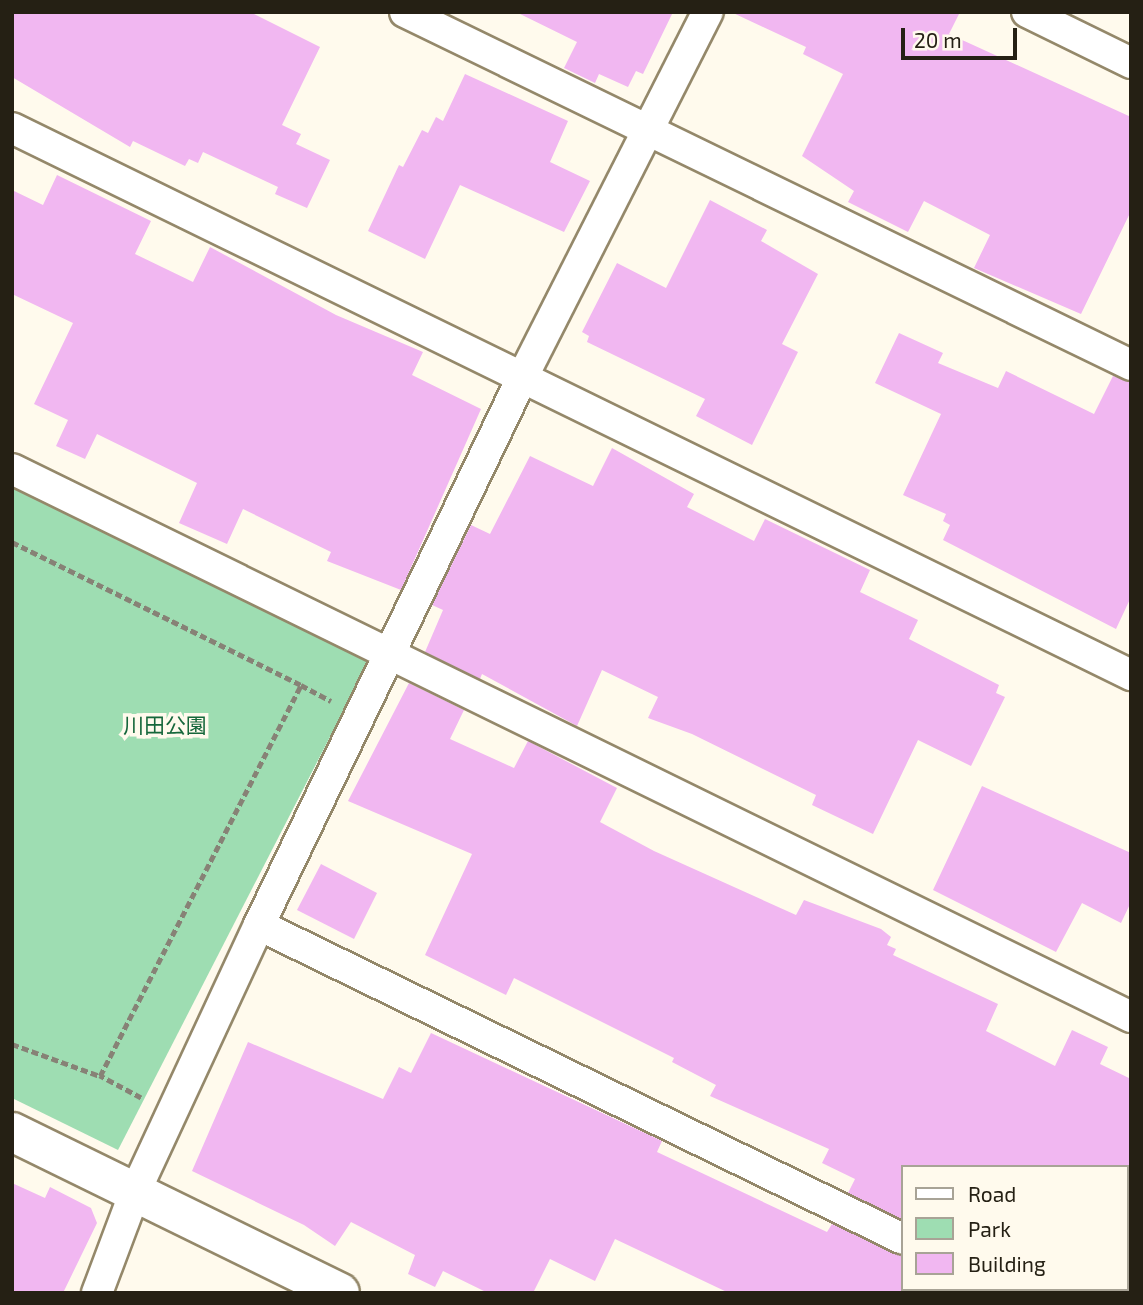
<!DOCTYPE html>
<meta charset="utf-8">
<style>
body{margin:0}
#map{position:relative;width:1143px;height:1305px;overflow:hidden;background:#fffaed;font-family:"Exo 2","Noto Sans JP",sans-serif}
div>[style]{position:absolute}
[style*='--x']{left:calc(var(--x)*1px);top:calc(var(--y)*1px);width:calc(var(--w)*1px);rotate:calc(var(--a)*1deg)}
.green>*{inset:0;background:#9eddb2}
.building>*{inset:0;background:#f1b7f1}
.path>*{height:4.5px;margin-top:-2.25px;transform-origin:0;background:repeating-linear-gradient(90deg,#878276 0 7px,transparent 0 10.5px)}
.roads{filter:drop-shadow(2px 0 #94886a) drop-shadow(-2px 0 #94886a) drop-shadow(0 2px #94886a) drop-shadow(0 -2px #94886a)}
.minor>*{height:30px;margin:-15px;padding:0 15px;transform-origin:15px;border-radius:15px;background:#fff}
.tertiary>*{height:38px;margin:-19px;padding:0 19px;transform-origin:19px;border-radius:19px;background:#fff}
span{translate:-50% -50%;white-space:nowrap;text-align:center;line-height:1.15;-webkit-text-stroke:7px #fffaed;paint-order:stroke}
.park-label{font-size:21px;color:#16673b}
.frame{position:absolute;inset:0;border:14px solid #252014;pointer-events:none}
.legend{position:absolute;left:901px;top:1165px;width:228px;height:126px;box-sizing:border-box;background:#fffaed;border:2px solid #a8a396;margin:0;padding:9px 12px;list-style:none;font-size:21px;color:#252014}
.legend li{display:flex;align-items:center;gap:14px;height:35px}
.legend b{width:35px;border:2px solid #a8a396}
.scale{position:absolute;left:901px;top:28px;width:116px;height:32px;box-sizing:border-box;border:4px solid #252014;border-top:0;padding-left:9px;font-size:21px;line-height:24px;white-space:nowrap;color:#252014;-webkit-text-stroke:5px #fffaed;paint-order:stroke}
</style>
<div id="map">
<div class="green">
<div style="clip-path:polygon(12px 482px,371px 657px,118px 1150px,12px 1098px)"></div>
</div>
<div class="building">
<div style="clip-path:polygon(12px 12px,250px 12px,320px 47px,282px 125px,301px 134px,296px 144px,330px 160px,307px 208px,275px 194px,278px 187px,203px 152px,198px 163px,189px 159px,185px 166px,133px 141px,130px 147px,12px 77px)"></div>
<div style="clip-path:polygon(516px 12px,673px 12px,643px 74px,636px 71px,628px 87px,599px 74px,595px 83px,564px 68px,577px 42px)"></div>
<div style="clip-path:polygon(731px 12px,960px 12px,949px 34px,1131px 117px,1131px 211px,1081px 314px,974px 268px,990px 235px,924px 201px,908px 232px,848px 202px,854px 191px,802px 156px,843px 74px,803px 54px,806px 47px)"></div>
<div style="clip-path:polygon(465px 74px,568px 121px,550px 162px,590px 181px,564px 232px,460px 185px,425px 259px,368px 231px,399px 165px,403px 167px,422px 130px,428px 133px,436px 117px,443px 121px)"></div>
<div style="clip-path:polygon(57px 175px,151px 221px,135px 254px,193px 282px,210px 247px,336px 315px,423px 352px,412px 375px,481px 409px,401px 590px,327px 561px,331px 552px,243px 509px,227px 544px,179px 523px,197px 483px,97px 434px,85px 459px,56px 446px,68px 420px,34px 404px,73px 323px,12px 294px,12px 190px,43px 205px)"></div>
<div style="clip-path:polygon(710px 200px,767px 230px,761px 241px,818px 274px,782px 344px,798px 352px,752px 445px,696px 416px,705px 399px,587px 342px,589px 336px,582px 332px,617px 263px,666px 288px)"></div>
<div style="clip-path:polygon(899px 333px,943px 353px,938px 363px,998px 388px,1006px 371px,1094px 414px,1113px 376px,1131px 382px,1131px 597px,1116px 629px,943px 540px,950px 525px,943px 521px,946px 514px,903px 495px,941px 414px,875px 383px)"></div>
<div style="clip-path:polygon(612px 448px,694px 494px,687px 507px,754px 541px,765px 519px,870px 570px,860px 592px,918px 620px,909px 639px,999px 685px,996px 693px,1005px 697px,971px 766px,918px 740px,873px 834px,812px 805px,816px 795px,692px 734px,648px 718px,658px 697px,602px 670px,577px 726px,482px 674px,480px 679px,425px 652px,443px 610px,432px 605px,471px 525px,490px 534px,530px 456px,593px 486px)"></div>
<div style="clip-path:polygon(409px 683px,464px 710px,450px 739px,514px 768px,528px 741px,617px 788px,600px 822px,654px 851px,796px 915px,804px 900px,881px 929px,891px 937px,887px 945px,896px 949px,893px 955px,998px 1004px,986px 1031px,1055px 1066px,1072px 1030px,1108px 1047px,1100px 1064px,1131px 1079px,1131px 1167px,903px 1167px,903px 1220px,848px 1193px,855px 1179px,822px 1163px,829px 1149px,710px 1096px,716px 1085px,672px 1062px,674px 1058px,514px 978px,506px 995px,425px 955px,472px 854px,348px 801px)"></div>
<div style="clip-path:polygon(982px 786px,1131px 853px,1131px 902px,1121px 923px,1082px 903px,1056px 952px,933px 890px)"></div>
<div style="clip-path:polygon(321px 864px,377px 893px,354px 939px,297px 910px)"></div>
<div style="clip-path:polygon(431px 1033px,662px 1141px,657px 1152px,827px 1232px,832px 1224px,903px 1256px,903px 1293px,729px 1293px,615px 1239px,595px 1281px,550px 1259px,533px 1293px,488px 1293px,443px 1271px,435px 1287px,408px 1274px,415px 1255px,351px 1222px,335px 1246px,304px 1225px,192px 1171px,248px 1042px,383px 1099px,399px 1067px,411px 1073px)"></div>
<div style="clip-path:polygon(12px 1183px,45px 1198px,50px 1187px,91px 1208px,97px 1223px,63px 1293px,12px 1293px)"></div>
</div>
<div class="path">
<div style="--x:12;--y:542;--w:322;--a:26.3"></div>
<div style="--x:12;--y:1044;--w:94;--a:20"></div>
<div style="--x:141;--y:1098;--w:47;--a:-151.8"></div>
<div style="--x:100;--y:1076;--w:440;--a:-62.8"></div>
<div style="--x:301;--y:685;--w:34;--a:28"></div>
</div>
<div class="roads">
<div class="minor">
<div style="--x:405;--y:12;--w:807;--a:25.93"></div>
<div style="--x:1027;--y:12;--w:116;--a:26.1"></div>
<div style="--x:12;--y:128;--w:1246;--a:26.05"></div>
<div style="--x:12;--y:469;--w:1246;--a:26.09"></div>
<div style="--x:259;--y:925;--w:716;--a:25.99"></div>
<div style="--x:1006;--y:1289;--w:8;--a:30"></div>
<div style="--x:97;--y:1293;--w:108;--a:-69.4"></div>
<div style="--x:135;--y:1192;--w:294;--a:-65.1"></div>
<div style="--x:259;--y:925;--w:607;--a:-64.32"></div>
<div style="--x:522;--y:378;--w:411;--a:-63.1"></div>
</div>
<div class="tertiary">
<div style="--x:12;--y:1132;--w:365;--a:26.1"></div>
</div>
</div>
<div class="park-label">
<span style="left:165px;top:725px">川田公園</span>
</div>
<div class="frame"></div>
<ul class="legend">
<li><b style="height:9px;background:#fff"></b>Road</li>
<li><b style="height:19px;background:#9eddb2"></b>Park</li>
<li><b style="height:19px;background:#f1b7f1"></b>Building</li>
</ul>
<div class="scale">20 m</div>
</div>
